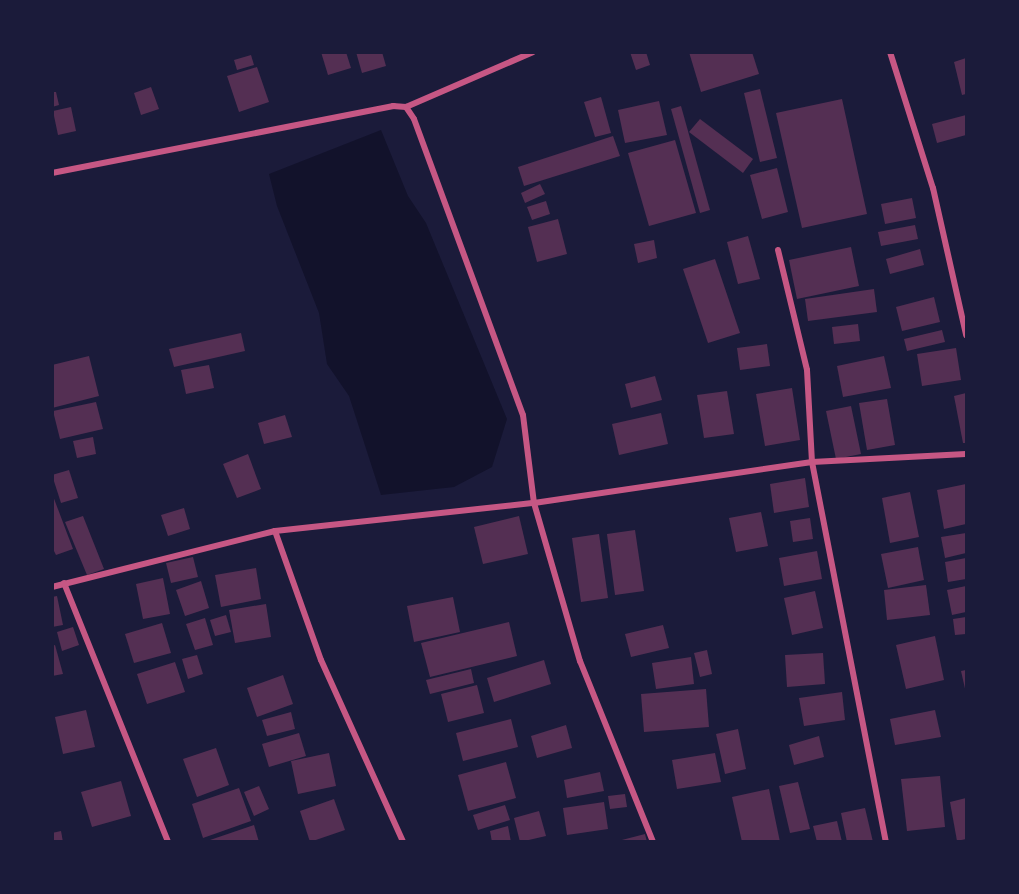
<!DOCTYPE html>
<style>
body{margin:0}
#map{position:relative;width:1019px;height:894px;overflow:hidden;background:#1b1b3a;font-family:"Noto Sans",sans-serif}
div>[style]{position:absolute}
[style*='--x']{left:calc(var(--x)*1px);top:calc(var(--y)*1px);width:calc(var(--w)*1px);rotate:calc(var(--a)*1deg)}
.water>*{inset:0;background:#12122b}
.building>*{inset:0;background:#542f53}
.minor>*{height:6px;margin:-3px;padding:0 3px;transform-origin:3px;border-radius:3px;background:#c65784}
span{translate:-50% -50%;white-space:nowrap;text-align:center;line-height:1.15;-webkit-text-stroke:6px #1b1b3a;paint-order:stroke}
.frame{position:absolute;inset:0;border:54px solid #1b1b3a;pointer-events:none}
</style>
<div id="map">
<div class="water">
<div style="clip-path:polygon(381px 130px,408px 196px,426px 223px,507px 419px,492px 467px,454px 487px,381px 495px,349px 396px,327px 364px,319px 313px,277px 206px,269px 174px)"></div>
</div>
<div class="building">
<div style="clip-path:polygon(321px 52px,346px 52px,351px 68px,328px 75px)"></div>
<div style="clip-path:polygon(356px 52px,382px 52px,386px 66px,362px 73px)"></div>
<div style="clip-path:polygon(630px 52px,646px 52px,650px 65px,636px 70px)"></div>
<div style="clip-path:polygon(689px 52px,752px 52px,759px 74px,701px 92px)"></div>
<div style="clip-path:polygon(251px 55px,254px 65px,237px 70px,234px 60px)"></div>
<div style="clip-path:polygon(966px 58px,966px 94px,962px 95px,954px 62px)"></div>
<div style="clip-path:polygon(257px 67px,269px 102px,239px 112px,227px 76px)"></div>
<div style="clip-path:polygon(151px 87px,159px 109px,141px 115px,134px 93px)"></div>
<div style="clip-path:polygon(760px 89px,777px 158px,760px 162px,744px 93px)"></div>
<div style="clip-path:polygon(52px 92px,56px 92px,59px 105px,52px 107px)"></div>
<div style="clip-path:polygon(601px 97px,611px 133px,595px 137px,584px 102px)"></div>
<div style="clip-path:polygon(842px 99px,867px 214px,802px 228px,776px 113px)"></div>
<div style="clip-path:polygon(659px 101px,667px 135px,625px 143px,618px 110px)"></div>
<div style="clip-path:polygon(681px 106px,710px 210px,700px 213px,671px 109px)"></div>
<div style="clip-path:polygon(71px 107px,76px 131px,58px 135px,53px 111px)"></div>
<div style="clip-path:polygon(966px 115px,966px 135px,937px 143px,932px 124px)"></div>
<div style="clip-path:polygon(700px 119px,753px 159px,743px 173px,689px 132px)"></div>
<div style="clip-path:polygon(613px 136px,620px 156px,524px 186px,518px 167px)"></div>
<div style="clip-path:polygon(675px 140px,696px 213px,649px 226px,628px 153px)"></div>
<div style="clip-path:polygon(777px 168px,788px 212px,762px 219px,750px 175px)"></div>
<div style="clip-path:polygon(540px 184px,545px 194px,525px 203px,521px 193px)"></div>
<div style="clip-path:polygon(912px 198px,916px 218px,885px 224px,881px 204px)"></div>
<div style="clip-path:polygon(546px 201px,550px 214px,532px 220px,527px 207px)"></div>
<div style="clip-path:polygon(558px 219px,567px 254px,537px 262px,528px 227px)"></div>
<div style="clip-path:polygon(915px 225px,918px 239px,881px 246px,878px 232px)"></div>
<div style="clip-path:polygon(748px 236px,760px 279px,738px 284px,727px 242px)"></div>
<div style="clip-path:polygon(654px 240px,657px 258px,638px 263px,634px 244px)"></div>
<div style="clip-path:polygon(851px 247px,859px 286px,797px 299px,789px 260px)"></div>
<div style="clip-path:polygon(920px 249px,924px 265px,890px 274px,886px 259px)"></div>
<div style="clip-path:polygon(715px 259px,740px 333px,708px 343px,683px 269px)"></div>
<div style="clip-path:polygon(874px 289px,877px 312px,808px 321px,805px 299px)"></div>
<div style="clip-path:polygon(934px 297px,940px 322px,902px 331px,896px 307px)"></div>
<div style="clip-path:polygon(858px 324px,860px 341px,834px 344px,832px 327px)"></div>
<div style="clip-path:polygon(942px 330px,945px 342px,907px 351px,904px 339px)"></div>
<div style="clip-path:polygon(241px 333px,245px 351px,174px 367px,169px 349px)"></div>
<div style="clip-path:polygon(767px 344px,770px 366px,740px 370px,737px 348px)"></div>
<div style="clip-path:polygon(956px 348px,961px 380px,922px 386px,917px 354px)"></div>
<div style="clip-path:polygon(89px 356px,99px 396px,52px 408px,52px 365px)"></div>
<div style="clip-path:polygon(884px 356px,891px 388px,843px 397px,837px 366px)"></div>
<div style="clip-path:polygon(209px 365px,214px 388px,186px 394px,181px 370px)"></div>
<div style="clip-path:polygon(655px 376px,662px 400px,631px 408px,625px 384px)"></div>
<div style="clip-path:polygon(792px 388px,800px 440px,765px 446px,756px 394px)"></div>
<div style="clip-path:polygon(727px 391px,734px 434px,704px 438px,697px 395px)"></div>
<div style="clip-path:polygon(966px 393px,966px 443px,963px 443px,954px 396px)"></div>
<div style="clip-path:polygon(887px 399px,895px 445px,867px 450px,859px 403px)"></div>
<div style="clip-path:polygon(96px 402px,103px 429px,60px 439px,53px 411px)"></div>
<div style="clip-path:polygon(851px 406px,861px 454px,836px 459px,826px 411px)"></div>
<div style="clip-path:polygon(661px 413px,668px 444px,619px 455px,612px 424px)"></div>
<div style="clip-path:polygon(285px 415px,292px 437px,264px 444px,258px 423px)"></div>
<div style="clip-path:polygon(93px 437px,96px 454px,77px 458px,73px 441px)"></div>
<div style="clip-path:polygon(248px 454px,261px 489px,237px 498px,223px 464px)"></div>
<div style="clip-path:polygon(69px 470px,78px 498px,61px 503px,52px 475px)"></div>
<div style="clip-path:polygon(805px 478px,809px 507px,774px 513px,770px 484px)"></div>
<div style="clip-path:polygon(966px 484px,966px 524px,944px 529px,937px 490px)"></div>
<div style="clip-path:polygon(910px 492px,919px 537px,890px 543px,882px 498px)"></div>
<div style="clip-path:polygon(53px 496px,73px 549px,56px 555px,52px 547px)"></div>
<div style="clip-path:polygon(184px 508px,190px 529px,168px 536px,161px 515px)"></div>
<div style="clip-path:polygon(761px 512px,768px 546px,736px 552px,729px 518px)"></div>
<div style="clip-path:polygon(83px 516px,104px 569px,87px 575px,65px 522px)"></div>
<div style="clip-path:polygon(519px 516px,528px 554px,483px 564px,474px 527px)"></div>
<div style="clip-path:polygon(810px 518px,813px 539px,793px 542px,790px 521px)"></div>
<div style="clip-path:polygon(635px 530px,644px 591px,615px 595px,607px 534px)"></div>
<div style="clip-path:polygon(966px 533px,966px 553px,945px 558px,941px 537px)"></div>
<div style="clip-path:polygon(599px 534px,608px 598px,581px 602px,572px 538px)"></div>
<div style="clip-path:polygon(918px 547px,924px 580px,888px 588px,881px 554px)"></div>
<div style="clip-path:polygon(817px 551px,822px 579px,784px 586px,779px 558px)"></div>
<div style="clip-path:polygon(193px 557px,198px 577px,171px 583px,166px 563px)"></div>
<div style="clip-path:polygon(966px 558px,966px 579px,948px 582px,945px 562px)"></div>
<div style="clip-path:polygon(256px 568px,261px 599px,221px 607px,215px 575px)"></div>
<div style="clip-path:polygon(163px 578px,170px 614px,143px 619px,136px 584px)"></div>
<div style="clip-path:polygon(201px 581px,209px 608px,185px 616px,176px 590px)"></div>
<div style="clip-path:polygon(926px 585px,930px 615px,887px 620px,884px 590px)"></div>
<div style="clip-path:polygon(966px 586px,966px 612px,952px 615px,947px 590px)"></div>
<div style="clip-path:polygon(815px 591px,823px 628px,792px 635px,784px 598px)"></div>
<div style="clip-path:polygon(57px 596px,63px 625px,52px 627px,52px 597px)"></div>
<div style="clip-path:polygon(453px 597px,460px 632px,414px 642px,407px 606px)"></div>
<div style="clip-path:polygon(266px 604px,271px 637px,235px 643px,229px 610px)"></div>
<div style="clip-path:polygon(226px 615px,231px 632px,215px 636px,210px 620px)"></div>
<div style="clip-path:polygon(966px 617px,966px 634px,955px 635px,953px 619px)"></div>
<div style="clip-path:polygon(205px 618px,213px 645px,195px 650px,186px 624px)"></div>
<div style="clip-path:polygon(509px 622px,517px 656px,430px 677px,421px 643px)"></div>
<div style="clip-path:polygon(162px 623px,171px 653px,134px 663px,125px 634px)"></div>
<div style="clip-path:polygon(663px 625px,669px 648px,631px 657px,625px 634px)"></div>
<div style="clip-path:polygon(73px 627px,79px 645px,62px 651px,57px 632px)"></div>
<div style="clip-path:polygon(935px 636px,944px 680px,906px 689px,896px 645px)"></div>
<div style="clip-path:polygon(55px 645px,63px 674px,52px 676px,52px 646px)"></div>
<div style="clip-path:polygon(707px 650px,712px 674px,700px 677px,694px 653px)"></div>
<div style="clip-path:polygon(823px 653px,825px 684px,787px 687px,785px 655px)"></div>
<div style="clip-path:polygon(197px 655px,203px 674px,188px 679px,182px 659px)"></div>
<div style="clip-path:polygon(691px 657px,694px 684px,656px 689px,652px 663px)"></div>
<div style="clip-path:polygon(544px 660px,551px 684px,494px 702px,487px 678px)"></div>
<div style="clip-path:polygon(175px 662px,185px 692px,147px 704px,137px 674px)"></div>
<div style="clip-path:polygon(471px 669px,474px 683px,430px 694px,426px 680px)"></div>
<div style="clip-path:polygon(966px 670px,966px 693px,961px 671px)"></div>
<div style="clip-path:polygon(283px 675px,293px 704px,257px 717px,247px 688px)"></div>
<div style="clip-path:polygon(477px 685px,484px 713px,448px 722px,441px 694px)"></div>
<div style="clip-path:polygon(706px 689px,709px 727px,644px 732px,641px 694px)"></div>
<div style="clip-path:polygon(842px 692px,845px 720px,804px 726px,799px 698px)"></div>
<div style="clip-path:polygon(86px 710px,95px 747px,63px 754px,55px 717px)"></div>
<div style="clip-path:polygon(935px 710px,941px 737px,895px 745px,890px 719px)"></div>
<div style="clip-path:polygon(291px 712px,295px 729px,267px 736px,262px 720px)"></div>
<div style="clip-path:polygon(511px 719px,518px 747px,463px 761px,456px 733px)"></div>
<div style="clip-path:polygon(566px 725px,572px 748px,537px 758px,531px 736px)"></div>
<div style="clip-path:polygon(738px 729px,746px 769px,725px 774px,716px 734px)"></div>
<div style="clip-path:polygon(299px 733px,306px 756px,269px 767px,262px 744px)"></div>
<div style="clip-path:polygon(819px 736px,824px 757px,794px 765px,789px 745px)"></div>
<div style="clip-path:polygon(216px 748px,229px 785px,197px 797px,183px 759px)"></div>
<div style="clip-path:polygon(329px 753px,336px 786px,298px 794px,291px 761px)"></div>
<div style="clip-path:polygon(715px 753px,721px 782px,677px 789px,672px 760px)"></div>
<div style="clip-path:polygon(506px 762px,516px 798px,468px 811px,458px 775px)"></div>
<div style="clip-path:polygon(600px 772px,604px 791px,567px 798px,564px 780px)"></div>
<div style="clip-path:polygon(940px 776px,945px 827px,907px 831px,901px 779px)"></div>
<div style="clip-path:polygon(121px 781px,131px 816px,92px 827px,81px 792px)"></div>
<div style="clip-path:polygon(798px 782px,810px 829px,790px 833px,779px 786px)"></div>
<div style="clip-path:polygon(259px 786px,269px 809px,254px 816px,244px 792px)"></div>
<div style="clip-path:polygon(239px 788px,251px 821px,203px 838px,192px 804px)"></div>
<div style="clip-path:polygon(769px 789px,780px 842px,742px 842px,732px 797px)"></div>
<div style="clip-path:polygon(625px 794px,627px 807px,610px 809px,608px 796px)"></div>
<div style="clip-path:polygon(966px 798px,966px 839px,957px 841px,950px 802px)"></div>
<div style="clip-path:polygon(334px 799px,345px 830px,310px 842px,300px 811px)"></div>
<div style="clip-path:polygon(604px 802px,608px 829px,567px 835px,563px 808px)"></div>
<div style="clip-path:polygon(505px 805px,510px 820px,478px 830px,473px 815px)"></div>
<div style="clip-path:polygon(865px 808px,873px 842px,847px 842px,841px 813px)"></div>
<div style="clip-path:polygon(539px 811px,546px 836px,520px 842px,514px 818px)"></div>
<div style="clip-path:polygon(837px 821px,842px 842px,817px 842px,813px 826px)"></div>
<div style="clip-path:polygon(254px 825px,259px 842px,211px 842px,210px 840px)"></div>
<div style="clip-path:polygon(508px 826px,511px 842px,492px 842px,490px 831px)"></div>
<div style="clip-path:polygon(61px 831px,63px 842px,52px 842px,52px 833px)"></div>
<div style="clip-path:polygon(645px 834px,647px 842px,618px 842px,618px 841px)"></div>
</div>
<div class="minor">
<div style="--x:890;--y:52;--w:143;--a:72.5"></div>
<div style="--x:933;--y:188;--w:151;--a:77.3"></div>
<div style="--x:406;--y:107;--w:138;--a:-23.4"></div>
<div style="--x:52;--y:173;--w:348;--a:-11.1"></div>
<div style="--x:393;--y:106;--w:13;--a:4"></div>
<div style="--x:406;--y:107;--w:14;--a:56"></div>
<div style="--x:414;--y:119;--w:315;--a:69.8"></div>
<div style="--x:523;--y:415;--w:89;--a:82.9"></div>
<div style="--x:534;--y:503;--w:165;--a:73.8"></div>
<div style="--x:580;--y:661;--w:195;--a:68"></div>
<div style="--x:778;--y:250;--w:123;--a:76.4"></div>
<div style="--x:807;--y:370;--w:92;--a:86.9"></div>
<div style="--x:812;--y:462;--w:387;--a:79"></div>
<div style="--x:275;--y:531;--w:137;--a:70.4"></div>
<div style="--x:321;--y:660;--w:200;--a:65.7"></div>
<div style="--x:64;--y:583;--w:279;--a:68.1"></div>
<div style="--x:52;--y:587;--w:230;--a:-14.1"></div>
<div style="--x:275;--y:531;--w:261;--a:-6.2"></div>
<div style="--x:534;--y:503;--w:281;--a:-8.4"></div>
<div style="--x:812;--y:462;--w:154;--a:-3"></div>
</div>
<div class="frame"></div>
</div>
